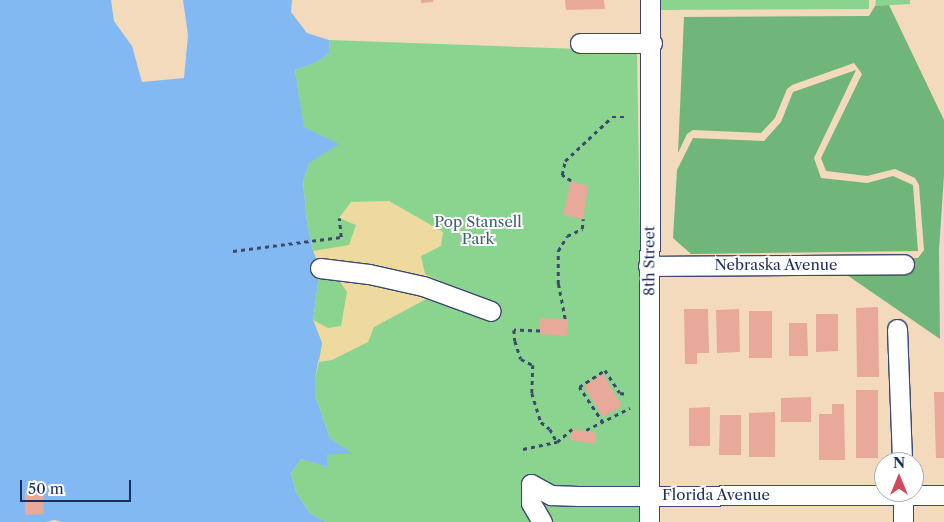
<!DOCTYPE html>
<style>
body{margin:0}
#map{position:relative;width:944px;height:522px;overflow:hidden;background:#f4dabd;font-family:"Libre Caslon Text",serif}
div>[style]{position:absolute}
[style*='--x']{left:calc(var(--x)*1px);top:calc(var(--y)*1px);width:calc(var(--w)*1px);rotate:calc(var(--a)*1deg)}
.built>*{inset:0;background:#f7d0cf}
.green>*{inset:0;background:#8bd48f}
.forest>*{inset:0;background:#70b67a}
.sand>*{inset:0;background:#eeda9e}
.water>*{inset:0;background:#83b9f2}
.building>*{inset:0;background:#e8a99b}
.path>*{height:2.5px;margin-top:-1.25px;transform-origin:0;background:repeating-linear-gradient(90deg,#3c496c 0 4px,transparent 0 8px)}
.roads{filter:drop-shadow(1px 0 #3c496c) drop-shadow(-1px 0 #3c496c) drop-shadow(0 1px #3c496c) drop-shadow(0 -1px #3c496c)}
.minor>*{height:19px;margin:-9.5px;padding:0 9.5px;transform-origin:9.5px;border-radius:9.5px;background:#fff}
span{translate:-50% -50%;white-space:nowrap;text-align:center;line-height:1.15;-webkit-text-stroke:4px #fff;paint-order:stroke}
.park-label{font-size:15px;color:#3d616d}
.street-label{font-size:15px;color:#1b2f5e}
.north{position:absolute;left:874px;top:452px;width:50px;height:50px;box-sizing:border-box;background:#fff;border:1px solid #a4acbf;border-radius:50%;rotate:0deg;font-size:14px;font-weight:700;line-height:20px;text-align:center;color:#1b2f5e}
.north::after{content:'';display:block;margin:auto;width:18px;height:22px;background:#d1495b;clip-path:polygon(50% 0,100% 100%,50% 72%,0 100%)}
.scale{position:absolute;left:20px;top:480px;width:111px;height:22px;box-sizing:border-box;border:2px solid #1b2f5e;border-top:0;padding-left:6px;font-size:15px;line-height:18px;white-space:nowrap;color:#1b2f5e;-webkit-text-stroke:4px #fff;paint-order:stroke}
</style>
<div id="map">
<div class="built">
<div style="clip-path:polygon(944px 175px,944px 342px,940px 339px,939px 250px)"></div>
</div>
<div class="green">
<div style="clip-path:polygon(654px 0,869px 0,869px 9px,654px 10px)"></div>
<div style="clip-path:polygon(876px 0,910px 0,910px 4px,875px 6px)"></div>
<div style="clip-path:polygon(329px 40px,637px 51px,644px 489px,640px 522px,326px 522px,310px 513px,296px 492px,291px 473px,301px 459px,327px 467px,327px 454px,352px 454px,330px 438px,315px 395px,315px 378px,319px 362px,313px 320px,320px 268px,313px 251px,307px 222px,303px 182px,309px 163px,295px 70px,315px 63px,330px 53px)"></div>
</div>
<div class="forest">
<div style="clip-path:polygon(889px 5px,944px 120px,944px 175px,939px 250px,940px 339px,844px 273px,912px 273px,912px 258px,918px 258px,924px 250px,919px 185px,915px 178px,895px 169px,867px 176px,826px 171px,821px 158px,862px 74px,854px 63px,792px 85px,787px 89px,775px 118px,761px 133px,693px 130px,687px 134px,678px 153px,684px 17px,869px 16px,875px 6px)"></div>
<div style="clip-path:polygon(856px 70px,814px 158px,821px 178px,867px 183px,893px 176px,913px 185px,918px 251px,691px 254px,673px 238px,677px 170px,693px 138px,764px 141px,781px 122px,793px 92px)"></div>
</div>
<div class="sand">
<div style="clip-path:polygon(389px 201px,443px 232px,441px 246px,421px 256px,425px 274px,460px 290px,432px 296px,374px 327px,368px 342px,332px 360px,319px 362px,322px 343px,313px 320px,328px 328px,341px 326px,347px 292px,332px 270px,320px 268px,313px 251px,349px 245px,356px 225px,339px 218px,351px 202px)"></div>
</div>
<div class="water">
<div style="clip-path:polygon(0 0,111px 0,114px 21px,132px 46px,142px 82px,184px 78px,188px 35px,183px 0,292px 0,291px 12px,307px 33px,329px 40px,330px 53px,315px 63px,295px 70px,304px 127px,339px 144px,309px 163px,303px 182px,307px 222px,313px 251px,320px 268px,313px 320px,322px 343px,315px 378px,315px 395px,330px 438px,353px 454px,327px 454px,327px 467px,301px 459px,291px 473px,296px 492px,310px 513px,326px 522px,62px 522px,54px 520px,47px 522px,0 522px)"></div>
</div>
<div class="building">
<div style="clip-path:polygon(421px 0,433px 0,433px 2px,421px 3px)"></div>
<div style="clip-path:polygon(565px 0,604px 0,605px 9px,566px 10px)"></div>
<div style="clip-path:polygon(571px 181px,588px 186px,583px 219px,563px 215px)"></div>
<div style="clip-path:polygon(878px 307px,879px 377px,857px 377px,856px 308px)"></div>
<div style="clip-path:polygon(684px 309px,708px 309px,709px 353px,697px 353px,697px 364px,685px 364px)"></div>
<div style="clip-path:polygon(739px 309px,740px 352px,717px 353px,716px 310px)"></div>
<div style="clip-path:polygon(749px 311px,772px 311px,772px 358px,749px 358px)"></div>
<div style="clip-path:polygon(816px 314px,838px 314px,838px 351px,816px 352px)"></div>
<div style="clip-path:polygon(540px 318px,568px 319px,567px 336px,540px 334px)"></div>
<div style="clip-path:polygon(789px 323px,807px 323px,808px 356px,789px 356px)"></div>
<div style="clip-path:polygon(603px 374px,622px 406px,603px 417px,584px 386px)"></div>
<div style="clip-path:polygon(856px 390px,878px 390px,878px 458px,856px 458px)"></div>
<div style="clip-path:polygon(934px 392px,944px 392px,944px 458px,936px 458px)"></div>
<div style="clip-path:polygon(811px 397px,811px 422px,781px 422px,781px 398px)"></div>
<div style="clip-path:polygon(832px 404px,844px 404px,845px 460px,819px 460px,819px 414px,832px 414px)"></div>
<div style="clip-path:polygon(710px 407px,710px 446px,689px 446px,689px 408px)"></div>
<div style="clip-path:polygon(775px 412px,775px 457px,749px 457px,749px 413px)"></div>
<div style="clip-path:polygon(720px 415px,741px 415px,741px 455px,719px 455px)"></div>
<div style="clip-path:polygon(572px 429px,596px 433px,595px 444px,570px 440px)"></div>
<div style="clip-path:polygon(25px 493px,43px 493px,44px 514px,25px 515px)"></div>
</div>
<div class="path">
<div style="--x:571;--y:181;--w:11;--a:-146"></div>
<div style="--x:562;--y:175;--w:14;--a:-78"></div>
<div style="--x:565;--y:161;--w:64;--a:-43.1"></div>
<div style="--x:612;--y:117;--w:16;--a:0"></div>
<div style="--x:233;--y:251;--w:109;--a:-7.4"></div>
<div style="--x:341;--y:237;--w:19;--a:-96"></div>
<div style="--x:565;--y:319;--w:36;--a:-101"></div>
<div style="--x:558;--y:284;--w:33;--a:-90"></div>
<div style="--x:558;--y:251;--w:17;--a:-59"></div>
<div style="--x:567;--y:236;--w:17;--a:-25"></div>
<div style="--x:582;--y:229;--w:10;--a:-84"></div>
<div style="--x:540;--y:331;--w:26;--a:-178"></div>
<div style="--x:514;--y:330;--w:11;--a:85"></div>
<div style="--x:515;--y:341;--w:19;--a:72"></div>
<div style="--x:521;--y:359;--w:13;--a:27"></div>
<div style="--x:533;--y:365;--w:28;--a:92"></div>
<div style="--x:532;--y:393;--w:30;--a:73"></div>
<div style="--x:541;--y:422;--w:11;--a:38"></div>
<div style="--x:550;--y:429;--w:15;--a:62"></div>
<div style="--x:603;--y:423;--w:43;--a:-123.7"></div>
<div style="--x:579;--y:387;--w:31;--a:-33"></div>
<div style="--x:605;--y:370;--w:27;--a:57"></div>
<div style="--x:620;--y:393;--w:8;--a:7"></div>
<div style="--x:586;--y:430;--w:49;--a:-26.6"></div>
<div style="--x:523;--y:449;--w:35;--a:-12"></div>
<div style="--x:557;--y:442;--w:20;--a:-41"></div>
</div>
<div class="roads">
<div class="minor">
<div style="--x:580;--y:43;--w:72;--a:0"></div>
<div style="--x:648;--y:266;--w:256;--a:-0.4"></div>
<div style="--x:320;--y:268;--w:49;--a:7"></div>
<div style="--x:369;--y:274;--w:55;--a:12.5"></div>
<div style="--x:423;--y:286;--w:72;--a:20.2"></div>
<div style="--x:897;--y:329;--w:133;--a:87.8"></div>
<div style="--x:542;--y:522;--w:22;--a:-120"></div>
<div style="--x:531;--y:503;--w:19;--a:-90"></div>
<div style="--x:531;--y:484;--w:23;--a:29"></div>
<div style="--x:551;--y:495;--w:27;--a:2"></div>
<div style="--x:578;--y:496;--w:366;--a:-0.2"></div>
<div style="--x:649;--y:522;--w:522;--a:-89.89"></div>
<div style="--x:903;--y:522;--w:30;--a:-90"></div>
</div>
</div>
<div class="park-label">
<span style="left:478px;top:230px">Pop Stansell<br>Park</span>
</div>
<div class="street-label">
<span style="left:649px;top:261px;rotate:-90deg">8th Street</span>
<span style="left:776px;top:265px">Nebraska Avenue</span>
<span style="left:716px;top:495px">Florida Avenue</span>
</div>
<div class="north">N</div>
<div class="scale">50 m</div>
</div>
